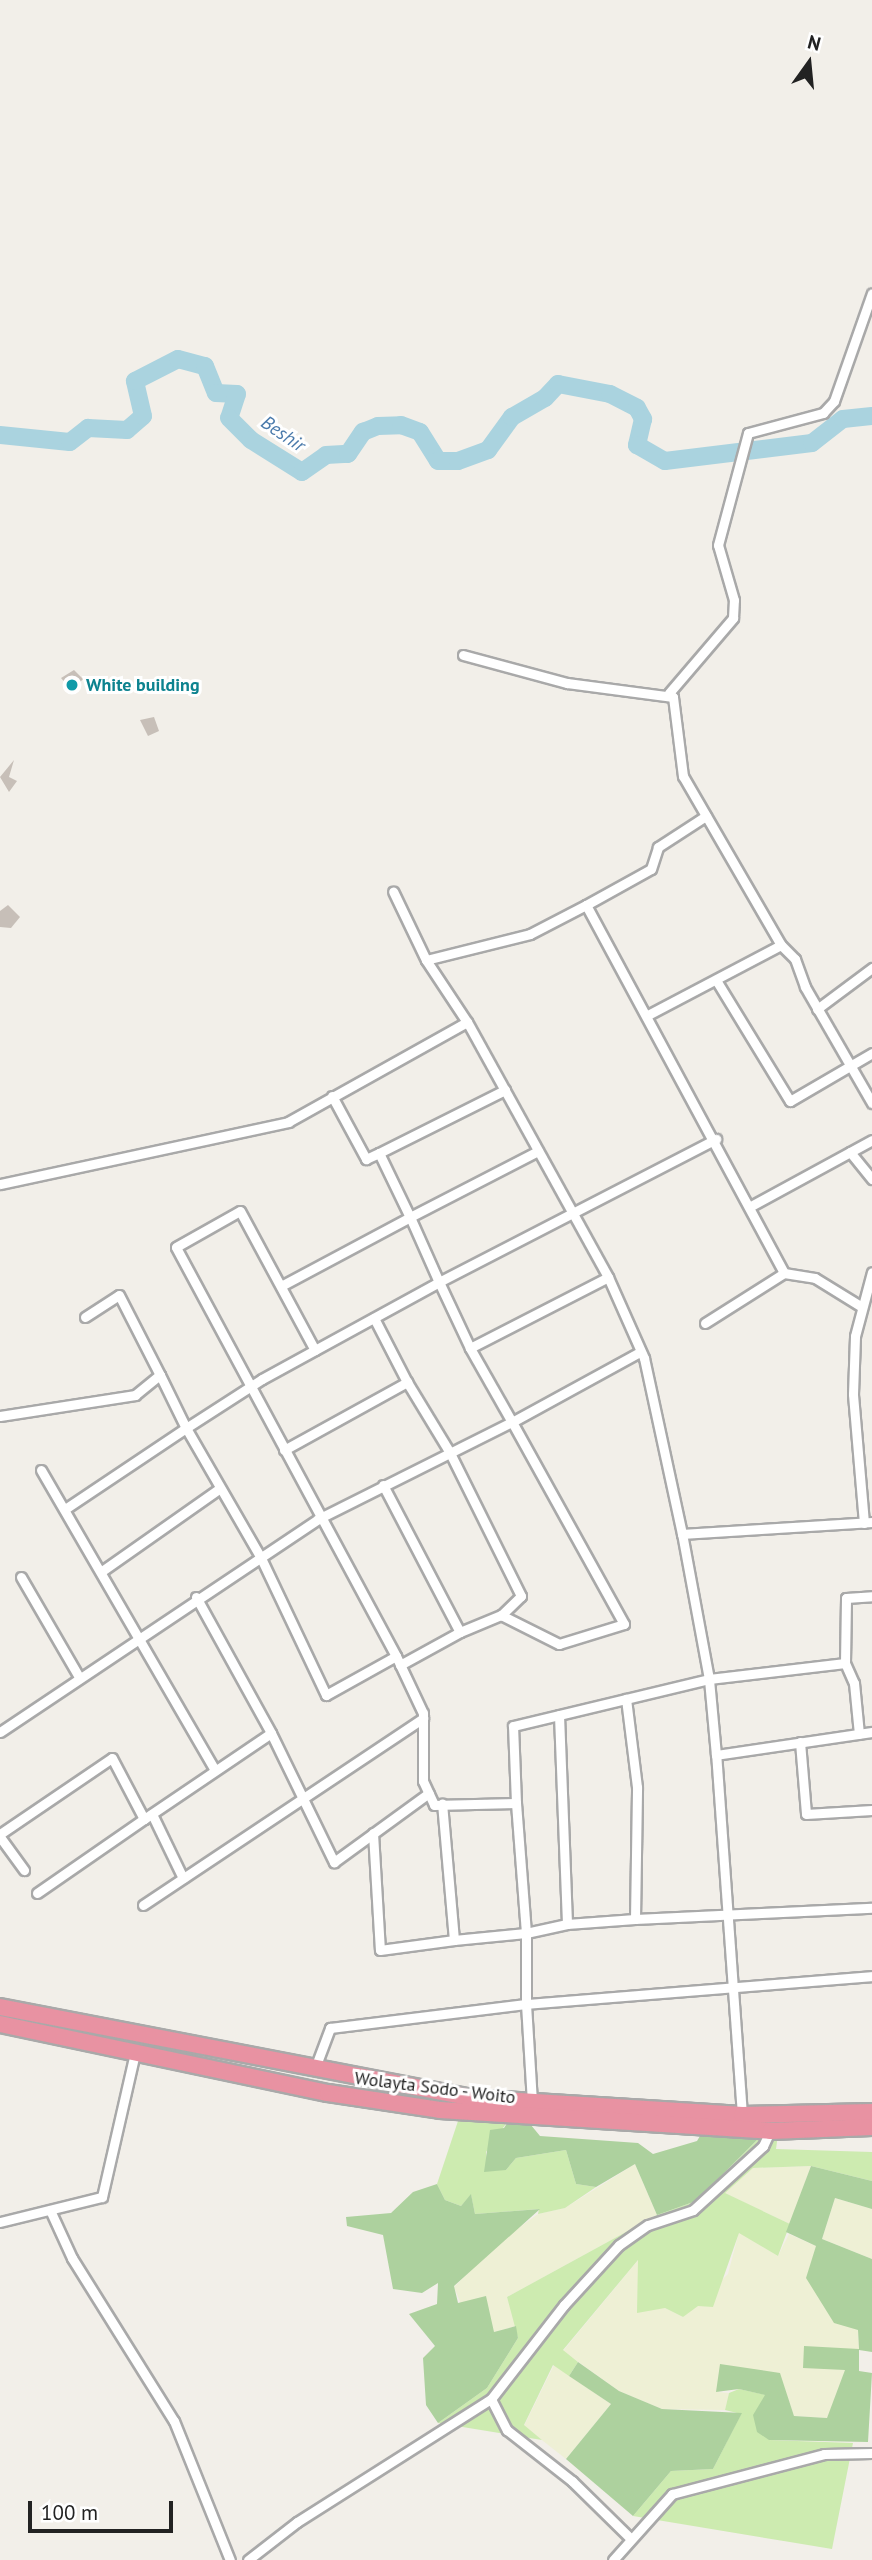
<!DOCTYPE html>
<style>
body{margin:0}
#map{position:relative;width:872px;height:2560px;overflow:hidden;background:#f2efe9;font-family:"PT Sans",sans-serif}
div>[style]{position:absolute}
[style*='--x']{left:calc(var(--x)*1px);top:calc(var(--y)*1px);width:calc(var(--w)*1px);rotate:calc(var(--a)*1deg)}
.farmland>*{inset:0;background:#eef0d5}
.grass>*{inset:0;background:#cdebb0}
.forest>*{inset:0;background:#add19e}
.river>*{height:18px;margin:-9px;padding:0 9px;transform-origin:9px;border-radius:9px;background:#aad3df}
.building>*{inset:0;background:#c7bfb8}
.roads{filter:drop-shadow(2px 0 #a9a9a9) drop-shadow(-2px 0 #a9a9a9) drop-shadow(0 2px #a9a9a9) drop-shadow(0 -2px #a9a9a9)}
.street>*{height:9px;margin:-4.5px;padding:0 4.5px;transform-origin:4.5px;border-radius:4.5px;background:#fff}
.highway>*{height:16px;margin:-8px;padding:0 8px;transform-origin:8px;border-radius:8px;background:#e892a2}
.dots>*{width:19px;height:19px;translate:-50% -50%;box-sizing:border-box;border:4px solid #fff;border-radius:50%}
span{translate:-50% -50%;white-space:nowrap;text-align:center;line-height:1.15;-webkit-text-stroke:6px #fff;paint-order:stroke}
.culture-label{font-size:18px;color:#0d838f;font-weight:700}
.left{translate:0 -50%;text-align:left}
.street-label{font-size:18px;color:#222}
.water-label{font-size:19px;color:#4a7aab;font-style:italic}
.north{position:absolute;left:774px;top:28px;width:70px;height:70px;-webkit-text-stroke:5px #fff;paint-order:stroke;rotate:15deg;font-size:19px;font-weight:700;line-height:28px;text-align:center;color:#222}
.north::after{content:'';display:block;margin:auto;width:24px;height:32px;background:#222;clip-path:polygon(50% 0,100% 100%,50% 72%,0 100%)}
.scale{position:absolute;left:28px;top:2501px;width:145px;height:32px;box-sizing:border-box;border:4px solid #222;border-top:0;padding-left:9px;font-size:21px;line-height:24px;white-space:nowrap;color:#222;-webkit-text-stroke:5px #fff;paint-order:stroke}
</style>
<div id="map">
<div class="farmland">
<div style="clip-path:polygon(635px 2164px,657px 2215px,507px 2297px,516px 2326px,494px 2332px,461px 2304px,454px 2287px,499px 2242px,538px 2214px,565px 2208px)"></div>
<div style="clip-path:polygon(811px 2166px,790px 2224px,724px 2193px,753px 2168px)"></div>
<div style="clip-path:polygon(835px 2198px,872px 2209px,872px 2259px,822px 2239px)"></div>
<div style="clip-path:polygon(739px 2232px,778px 2256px,789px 2234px,816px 2246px,858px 2330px,859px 2349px,827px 2418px,794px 2416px,779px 2373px,717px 2392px,729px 2393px,725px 2410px,662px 2409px,619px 2391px,563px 2351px,639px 2259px,665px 2308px,683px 2317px,728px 2274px)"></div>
<div style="clip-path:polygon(554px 2365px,611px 2404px,566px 2459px,524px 2426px)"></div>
</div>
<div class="grass">
<div style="clip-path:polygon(465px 2100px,517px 2108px,486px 2152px,487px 2161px,506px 2170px,516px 2158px,566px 2150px,576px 2184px,596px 2187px,565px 2208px,538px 2214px,539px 2209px,475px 2214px,471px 2195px,461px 2206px,445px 2200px,437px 2184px)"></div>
<div style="clip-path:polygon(765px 2118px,780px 2120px,776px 2149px,872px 2152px,872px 2181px,811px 2166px,753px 2168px,725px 2193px,790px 2224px,778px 2256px,739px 2233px,713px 2307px,698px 2306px,683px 2317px,665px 2308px,637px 2313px,638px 2260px,563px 2350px,578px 2362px,569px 2376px,553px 2365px,524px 2425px,542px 2440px,438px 2423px,487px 2388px,518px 2338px,507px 2297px,657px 2215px,696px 2201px,764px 2133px)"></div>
<div style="clip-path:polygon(739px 2389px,766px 2395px,761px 2409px,769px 2440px,853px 2443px,832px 2549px,633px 2516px,671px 2471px,713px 2469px,741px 2414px,725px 2410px,729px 2393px)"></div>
</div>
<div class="forest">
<div style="clip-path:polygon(517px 2108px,540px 2136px,638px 2143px,653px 2154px,697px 2141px,703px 2131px,765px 2118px,764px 2133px,696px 2201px,657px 2215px,635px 2164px,596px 2187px,576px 2184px,566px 2150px,516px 2158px,506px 2170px,484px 2172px,490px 2130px,504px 2128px)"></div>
<div style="clip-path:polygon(811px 2166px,872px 2181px,872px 2209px,835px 2198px,822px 2239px,872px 2259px,872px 2352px,859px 2350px,859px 2371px,872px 2373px,868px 2442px,769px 2440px,757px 2432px,753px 2415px,765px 2395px,739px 2389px,716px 2392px,720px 2364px,780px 2373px,794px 2416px,827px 2418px,845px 2370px,803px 2368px,804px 2346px,859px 2349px,858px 2330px,834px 2323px,806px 2278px,816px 2246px,786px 2232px)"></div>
<div style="clip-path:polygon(437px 2184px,445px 2200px,461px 2206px,471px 2194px,475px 2214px,540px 2209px,454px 2286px,458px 2303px,486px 2296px,494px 2332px,516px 2326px,518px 2338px,487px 2388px,438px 2423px,426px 2405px,423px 2358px,435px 2346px,409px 2314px,437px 2304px,438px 2283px,422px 2293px,393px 2289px,383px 2235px,347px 2226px,346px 2217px,391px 2213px,413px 2192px)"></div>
<div style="clip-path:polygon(578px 2362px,619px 2391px,662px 2409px,742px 2413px,713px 2469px,671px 2471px,633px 2516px,566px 2459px,611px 2404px,569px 2376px)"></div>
</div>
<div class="river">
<div style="--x:0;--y:435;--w:70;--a:5.7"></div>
<div style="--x:70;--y:442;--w:23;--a:-38"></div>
<div style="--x:88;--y:428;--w:39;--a:3"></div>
<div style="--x:127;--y:430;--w:21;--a:-41"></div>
<div style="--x:143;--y:416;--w:36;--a:-103"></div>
<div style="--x:135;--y:381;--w:48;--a:-27.1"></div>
<div style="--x:178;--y:359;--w:28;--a:15"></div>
<div style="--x:205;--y:366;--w:29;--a:68"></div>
<div style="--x:216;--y:393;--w:21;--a:3"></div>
<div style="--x:237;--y:394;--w:25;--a:108"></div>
<div style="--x:229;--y:418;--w:31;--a:45"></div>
<div style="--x:251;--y:440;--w:60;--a:32.1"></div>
<div style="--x:302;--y:472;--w:29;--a:-35"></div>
<div style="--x:326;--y:455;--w:22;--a:-3"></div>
<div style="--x:348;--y:454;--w:27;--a:-56"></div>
<div style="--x:363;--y:432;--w:16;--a:-22"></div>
<div style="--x:378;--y:426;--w:23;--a:-2"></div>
<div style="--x:401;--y:425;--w:20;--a:20"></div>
<div style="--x:420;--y:432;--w:34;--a:58"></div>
<div style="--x:438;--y:461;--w:20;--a:0"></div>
<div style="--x:458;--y:461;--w:32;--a:-20"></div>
<div style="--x:488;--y:450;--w:41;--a:-54"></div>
<div style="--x:512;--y:417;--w:38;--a:-30"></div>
<div style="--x:545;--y:398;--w:19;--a:-47"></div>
<div style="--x:558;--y:384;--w:53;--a:10.9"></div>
<div style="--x:610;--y:394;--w:30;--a:27"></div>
<div style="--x:637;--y:408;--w:13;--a:61"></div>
<div style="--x:643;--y:419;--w:27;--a:103"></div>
<div style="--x:637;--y:445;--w:32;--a:30"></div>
<div style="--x:665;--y:461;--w:148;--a:-7"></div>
<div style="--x:812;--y:443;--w:39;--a:-38"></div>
<div style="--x:843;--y:419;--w:29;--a:-6"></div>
</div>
<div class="building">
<div style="clip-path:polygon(74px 670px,83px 679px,72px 691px,61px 678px)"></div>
<div style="clip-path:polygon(154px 717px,159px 731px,148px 736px,140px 720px)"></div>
<div style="clip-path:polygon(14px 760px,9px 777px,17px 781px,9px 792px,0 777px)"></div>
<div style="clip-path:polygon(8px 905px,20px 917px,11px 928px,0 927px,0 911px)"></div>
</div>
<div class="roads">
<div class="street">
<div style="--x:463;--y:655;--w:108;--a:15.1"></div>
<div style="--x:567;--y:683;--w:107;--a:7.5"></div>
<div style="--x:673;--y:697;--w:80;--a:82.8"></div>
<div style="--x:683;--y:776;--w:195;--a:59.9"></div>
<div style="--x:781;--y:945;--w:20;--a:45"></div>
<div style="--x:795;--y:959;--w:30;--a:70"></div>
<div style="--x:805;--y:987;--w:134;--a:60"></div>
<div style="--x:669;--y:693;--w:99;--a:-49.5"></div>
<div style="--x:733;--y:618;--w:18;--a:-87"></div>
<div style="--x:734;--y:600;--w:57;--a:-106.2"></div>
<div style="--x:718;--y:545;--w:116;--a:-75"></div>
<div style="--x:748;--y:433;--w:78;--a:-14.9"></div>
<div style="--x:823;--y:413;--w:16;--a:-47"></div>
<div style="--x:834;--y:401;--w:114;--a:-70.6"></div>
<div style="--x:586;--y:905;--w:418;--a:61.7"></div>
<div style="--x:426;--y:960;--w:107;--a:-14"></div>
<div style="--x:530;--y:934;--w:63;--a:-27.4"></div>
<div style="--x:586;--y:905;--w:74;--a:-29"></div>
<div style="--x:651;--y:869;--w:23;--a:-72"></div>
<div style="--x:658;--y:847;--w:57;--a:-32.9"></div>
<div style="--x:716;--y:980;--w:142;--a:58.6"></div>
<div style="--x:790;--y:1101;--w:95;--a:-30.3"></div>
<div style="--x:817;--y:1009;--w:69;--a:-36.7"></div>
<div style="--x:648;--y:1015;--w:150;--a:-27.8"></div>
<div style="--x:332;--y:1096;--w:72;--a:61.6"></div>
<div style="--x:366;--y:1159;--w:14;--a:-25"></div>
<div style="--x:379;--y:1153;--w:71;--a:64.2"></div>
<div style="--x:410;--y:1217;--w:144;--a:-27.3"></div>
<div style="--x:850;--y:1152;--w:35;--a:51"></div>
<div style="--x:379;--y:1153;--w:141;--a:-26.6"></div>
<div style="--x:0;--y:1184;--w:295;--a:-12.1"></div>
<div style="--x:288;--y:1122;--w:205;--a:-29.2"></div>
<div style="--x:467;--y:1022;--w:74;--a:-123.5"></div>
<div style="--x:426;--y:960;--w:76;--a:-115.6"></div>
<div style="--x:751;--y:1206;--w:138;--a:-28.6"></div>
<div style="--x:608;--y:1277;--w:89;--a:66"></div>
<div style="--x:644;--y:1358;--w:180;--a:77.8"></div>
<div style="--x:682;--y:1534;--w:190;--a:-3.6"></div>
<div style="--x:281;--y:1286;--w:146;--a:-28.1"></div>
<div style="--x:410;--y:1217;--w:71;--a:66"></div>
<div style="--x:439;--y:1282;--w:312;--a:-27.3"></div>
<div style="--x:85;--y:1317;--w:40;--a:-32.9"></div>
<div style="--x:119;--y:1295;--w:90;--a:62.9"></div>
<div style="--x:705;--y:1323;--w:93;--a:-32.3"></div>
<div style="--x:784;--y:1273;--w:31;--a:9"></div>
<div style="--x:815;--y:1278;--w:55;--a:31.7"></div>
<div style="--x:407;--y:1382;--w:81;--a:58.7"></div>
<div style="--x:449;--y:1451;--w:162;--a:63.6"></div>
<div style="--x:521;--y:1596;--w:28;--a:136"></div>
<div style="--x:0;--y:1416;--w:137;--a:-8.8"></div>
<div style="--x:135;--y:1395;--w:32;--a:-39"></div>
<div style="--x:160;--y:1375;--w:59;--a:63.9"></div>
<div style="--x:186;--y:1428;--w:90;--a:-32.8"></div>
<div style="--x:262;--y:1379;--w:202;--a:-28.7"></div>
<div style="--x:439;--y:1282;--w:73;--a:64.8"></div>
<div style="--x:470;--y:1348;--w:155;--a:-27.2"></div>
<div style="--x:608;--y:1277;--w:291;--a:-118.9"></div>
<div style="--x:284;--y:1450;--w:141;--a:-28.9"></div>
<div style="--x:407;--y:1382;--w:72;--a:-117.3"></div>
<div style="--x:41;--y:1470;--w:347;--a:59.9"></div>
<div style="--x:383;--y:1485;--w:166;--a:62.4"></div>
<div style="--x:460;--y:1632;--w:44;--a:-22.5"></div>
<div style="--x:501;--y:1615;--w:65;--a:26.6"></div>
<div style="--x:559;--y:1644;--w:68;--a:-17.1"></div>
<div style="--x:624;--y:1624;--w:231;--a:-119"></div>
<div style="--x:512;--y:1422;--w:146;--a:-28.7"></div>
<div style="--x:65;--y:1509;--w:146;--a:-33.8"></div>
<div style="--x:186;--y:1428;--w:148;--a:60"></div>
<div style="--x:260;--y:1556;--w:154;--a:64.6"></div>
<div style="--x:326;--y:1695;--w:80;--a:-29.1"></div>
<div style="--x:396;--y:1656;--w:464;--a:-118.3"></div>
<div style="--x:176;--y:1247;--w:73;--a:-29.4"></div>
<div style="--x:240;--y:1211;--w:158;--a:61.7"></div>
<div style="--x:864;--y:1523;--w:129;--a:-94.9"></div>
<div style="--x:853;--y:1394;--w:58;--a:-88"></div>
<div style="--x:855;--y:1336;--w:66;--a:-75.1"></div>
<div style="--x:102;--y:1571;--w:144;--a:-35.1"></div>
<div style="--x:21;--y:1577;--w:116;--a:59.9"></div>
<div style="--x:196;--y:1597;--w:155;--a:61.1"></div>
<div style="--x:396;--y:1656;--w:63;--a:64.7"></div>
<div style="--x:423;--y:1713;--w:68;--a:90"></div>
<div style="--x:423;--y:1781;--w:26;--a:65"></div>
<div style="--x:434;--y:1805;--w:82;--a:-1.4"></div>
<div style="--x:516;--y:1803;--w:77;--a:-92.2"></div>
<div style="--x:513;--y:1726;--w:202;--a:-13.5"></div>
<div style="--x:709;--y:1679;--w:147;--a:-100.5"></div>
<div style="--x:845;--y:1663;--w:22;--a:66"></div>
<div style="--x:854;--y:1683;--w:51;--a:84.4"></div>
<div style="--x:400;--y:1665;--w:68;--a:-28.8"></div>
<div style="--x:559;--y:1715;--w:209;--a:87.8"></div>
<div style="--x:567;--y:1924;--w:42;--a:167.6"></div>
<div style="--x:526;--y:1933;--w:71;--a:90"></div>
<div style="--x:526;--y:2004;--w:347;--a:-4.6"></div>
<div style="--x:0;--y:1732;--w:383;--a:-33.8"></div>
<div style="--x:318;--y:1519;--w:217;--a:-26.6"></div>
<div style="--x:512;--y:1422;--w:85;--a:-119.6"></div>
<div style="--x:800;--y:1742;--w:72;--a:85.2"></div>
<div style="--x:806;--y:1814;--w:66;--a:-3.5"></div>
<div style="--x:716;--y:1755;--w:76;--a:-95.3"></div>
<div style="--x:709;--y:1679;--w:137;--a:-6.7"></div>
<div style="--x:845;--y:1663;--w:65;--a:-89.1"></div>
<div style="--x:846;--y:1598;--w:26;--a:-4"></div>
<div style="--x:152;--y:1814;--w:71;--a:64.2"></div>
<div style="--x:373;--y:1833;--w:117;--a:86.6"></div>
<div style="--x:380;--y:1950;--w:75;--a:-7.7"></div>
<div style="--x:454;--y:1940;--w:137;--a:-95"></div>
<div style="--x:0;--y:1834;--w:135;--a:-34.2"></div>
<div style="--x:112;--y:1758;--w:69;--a:62.3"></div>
<div style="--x:144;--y:1819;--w:153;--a:-34.1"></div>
<div style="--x:271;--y:1733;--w:144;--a:64"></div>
<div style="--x:334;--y:1862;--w:117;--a:-36"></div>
<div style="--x:0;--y:1837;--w:41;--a:54"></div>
<div style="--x:37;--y:1893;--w:130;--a:-34.7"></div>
<div style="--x:143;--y:1905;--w:337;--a:-33.7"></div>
<div style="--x:635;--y:1919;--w:237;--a:-2.7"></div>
<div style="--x:567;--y:1924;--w:68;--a:-4.2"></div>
<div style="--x:635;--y:1919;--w:132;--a:-89.1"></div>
<div style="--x:637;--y:1787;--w:89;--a:-97.1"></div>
<div style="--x:454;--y:1940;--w:72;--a:-5.6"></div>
<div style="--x:526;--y:1933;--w:130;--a:-94.4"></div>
<div style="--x:315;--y:2068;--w:43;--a:-69.4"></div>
<div style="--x:330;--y:2028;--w:197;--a:-7"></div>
<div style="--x:526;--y:2004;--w:99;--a:86.5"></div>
<div style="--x:742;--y:2115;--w:361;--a:-94.1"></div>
<div style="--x:716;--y:1755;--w:158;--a:-8.4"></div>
<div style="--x:50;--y:2210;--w:53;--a:65.4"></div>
<div style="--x:72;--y:2258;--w:192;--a:58"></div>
<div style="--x:174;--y:2421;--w:150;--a:68.1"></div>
<div style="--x:0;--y:2222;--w:105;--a:-13.8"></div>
<div style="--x:102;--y:2197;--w:148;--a:-77.1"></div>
<div style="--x:491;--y:2399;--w:35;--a:63"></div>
<div style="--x:507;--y:2430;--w:83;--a:38.1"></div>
<div style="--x:572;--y:2481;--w:80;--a:44.5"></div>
<div style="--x:248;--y:2560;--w:62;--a:-37.8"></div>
<div style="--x:297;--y:2522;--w:230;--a:-32.4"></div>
<div style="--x:491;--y:2399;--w:119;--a:-52.2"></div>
<div style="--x:564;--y:2305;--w:81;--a:-47.5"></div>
<div style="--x:619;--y:2245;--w:35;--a:-35"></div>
<div style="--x:648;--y:2225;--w:47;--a:-18.4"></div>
<div style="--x:693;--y:2210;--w:95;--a:-42.4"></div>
<div style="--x:763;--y:2146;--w:17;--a:-65"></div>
<div style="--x:613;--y:2560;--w:89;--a:-48.2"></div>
<div style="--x:672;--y:2494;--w:157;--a:-14.7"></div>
<div style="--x:824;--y:2454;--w:48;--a:-1.2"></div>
</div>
<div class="highway">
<div style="--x:0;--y:2007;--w:480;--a:10.9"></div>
<div style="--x:471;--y:2098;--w:272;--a:3.6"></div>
<div style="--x:742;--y:2115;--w:130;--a:-1.3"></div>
<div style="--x:0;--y:2024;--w:335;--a:11.9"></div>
<div style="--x:328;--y:2093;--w:113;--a:8.6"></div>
<div style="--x:440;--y:2110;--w:331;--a:3.6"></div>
<div style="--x:770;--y:2131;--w:102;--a:-2.2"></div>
</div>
</div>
<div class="dots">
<div style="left:72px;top:685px;background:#0f9aa8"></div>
</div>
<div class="culture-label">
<span class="left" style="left:86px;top:685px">White building</span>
</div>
<div class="street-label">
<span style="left:435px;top:2088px;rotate:7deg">Wolayta Sodo - Woito</span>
</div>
<div class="water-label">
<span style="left:283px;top:434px;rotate:34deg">Beshir</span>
</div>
<div class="north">N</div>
<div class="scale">100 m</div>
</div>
